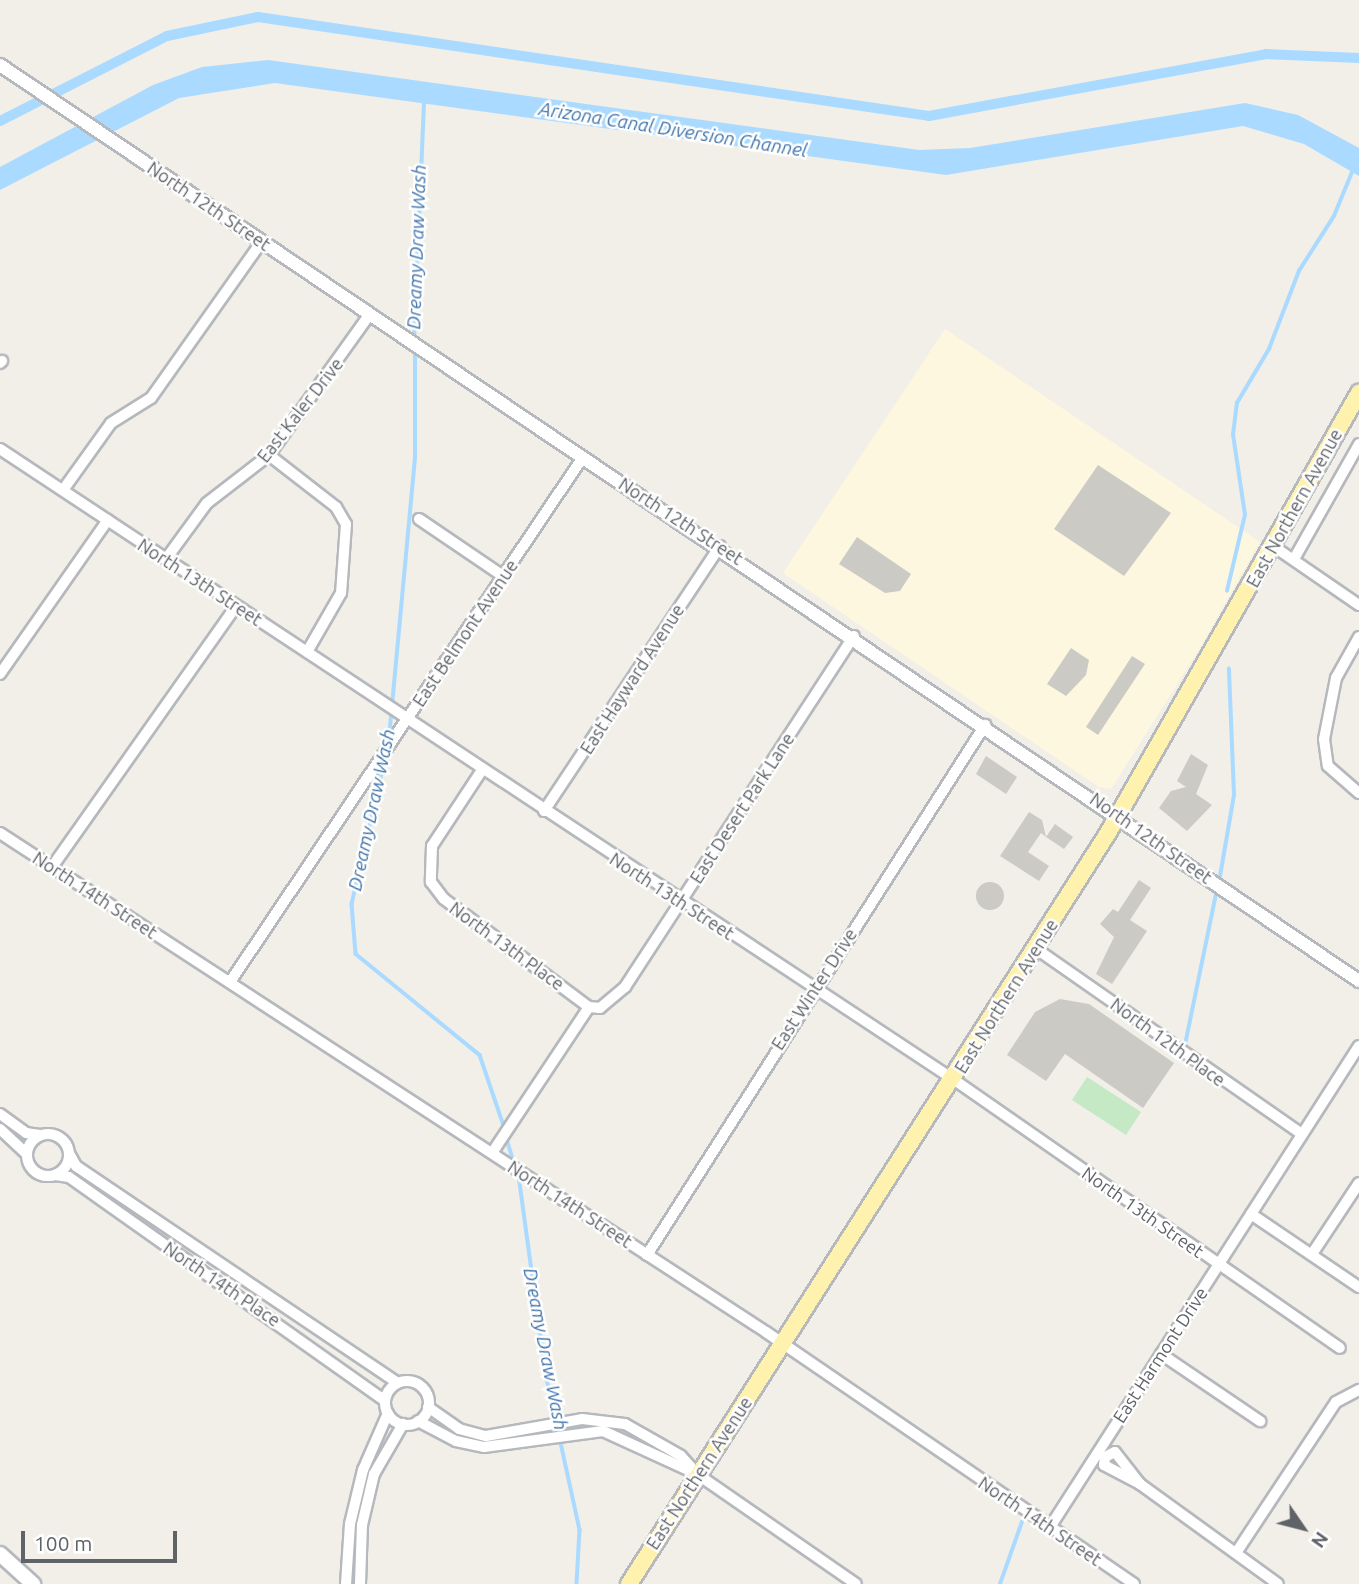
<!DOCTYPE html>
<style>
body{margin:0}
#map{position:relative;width:1359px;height:1584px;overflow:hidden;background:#f1efe8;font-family:Ubuntu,sans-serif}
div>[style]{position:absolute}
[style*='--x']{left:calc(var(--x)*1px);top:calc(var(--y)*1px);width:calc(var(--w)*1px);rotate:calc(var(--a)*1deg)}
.commercial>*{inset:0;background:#fef7e0}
.green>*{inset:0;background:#c5e8c5}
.water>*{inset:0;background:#aadaff}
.stream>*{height:3.5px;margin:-1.75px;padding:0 1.75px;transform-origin:1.75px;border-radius:1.75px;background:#aadaff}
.canal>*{height:10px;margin:-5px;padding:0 5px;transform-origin:5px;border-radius:5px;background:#aadaff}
.building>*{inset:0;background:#cccac5}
.round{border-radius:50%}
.roads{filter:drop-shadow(2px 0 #b5b8bc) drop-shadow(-2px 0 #b5b8bc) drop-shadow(0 2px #b5b8bc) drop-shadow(0 -2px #b5b8bc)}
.minor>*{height:10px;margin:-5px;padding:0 5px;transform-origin:5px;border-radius:5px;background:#fff}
.minor>.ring{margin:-5px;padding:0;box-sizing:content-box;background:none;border:10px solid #fff;border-radius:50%}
.tertiary>*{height:12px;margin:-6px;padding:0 6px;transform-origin:6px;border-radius:6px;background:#fff}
.secondary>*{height:14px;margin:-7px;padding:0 7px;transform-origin:7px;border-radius:7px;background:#fff}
.primary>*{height:16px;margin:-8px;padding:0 8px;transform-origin:8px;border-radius:8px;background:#fff2af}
span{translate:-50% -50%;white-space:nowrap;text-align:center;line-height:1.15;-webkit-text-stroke:5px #fff;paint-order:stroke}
.street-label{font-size:18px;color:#5f6368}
.water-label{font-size:19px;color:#4174aa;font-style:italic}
.north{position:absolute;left:1268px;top:1493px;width:70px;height:70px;-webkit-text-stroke:5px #fff;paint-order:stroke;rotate:125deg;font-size:19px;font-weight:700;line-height:28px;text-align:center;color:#5f6368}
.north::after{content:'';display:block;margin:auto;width:24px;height:32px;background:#5f6368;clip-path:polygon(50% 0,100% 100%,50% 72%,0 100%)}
.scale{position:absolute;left:21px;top:1531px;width:156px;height:32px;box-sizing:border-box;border:4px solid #5f6368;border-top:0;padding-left:9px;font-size:21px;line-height:24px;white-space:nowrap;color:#5f6368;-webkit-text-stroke:5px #fff;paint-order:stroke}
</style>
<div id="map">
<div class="commercial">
<div style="clip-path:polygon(945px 329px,1260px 542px,1197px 653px,1111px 789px,1099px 787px,783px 573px)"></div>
</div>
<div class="green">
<div style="clip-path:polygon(1087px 1077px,1141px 1112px,1126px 1135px,1072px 1100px)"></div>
</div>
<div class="water">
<div style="clip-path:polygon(268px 60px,919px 150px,970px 148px,1245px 103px,1298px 115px,1359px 148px,1359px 176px,1304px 144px,1243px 126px,946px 175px,275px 83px,179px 98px,0 190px,0 167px,153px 85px,202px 67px)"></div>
</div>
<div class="stream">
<div style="--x:414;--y:341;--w:240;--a:-87.6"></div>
<div style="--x:1227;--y:591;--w:78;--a:-76.7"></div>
<div style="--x:1245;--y:515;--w:81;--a:-98.5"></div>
<div style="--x:1233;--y:435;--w:32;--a:-83"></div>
<div style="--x:1237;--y:403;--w:63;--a:-59.3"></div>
<div style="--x:1269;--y:349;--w:84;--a:-69"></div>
<div style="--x:1299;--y:271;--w:65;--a:-57.5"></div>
<div style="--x:1334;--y:216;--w:50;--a:-67.6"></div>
<div style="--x:389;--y:738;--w:281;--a:-84.7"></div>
<div style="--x:415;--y:458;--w:109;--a:-90"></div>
<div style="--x:386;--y:756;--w:152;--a:102.9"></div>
<div style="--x:352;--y:904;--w:50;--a:85.4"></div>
<div style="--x:356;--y:954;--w:160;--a:39.2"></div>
<div style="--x:480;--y:1055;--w:78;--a:71.3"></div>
<div style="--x:1219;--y:882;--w:88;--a:-80.2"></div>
<div style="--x:1234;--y:795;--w:126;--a:-92.3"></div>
<div style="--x:1185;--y:1045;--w:159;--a:-78.4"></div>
<div style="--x:506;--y:1136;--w:30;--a:73"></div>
<div style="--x:519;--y:1176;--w:200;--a:82.2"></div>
<div style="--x:546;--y:1374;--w:160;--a:77.7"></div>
<div style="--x:580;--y:1530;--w:54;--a:93.2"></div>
<div style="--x:1000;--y:1584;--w:66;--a:-70.5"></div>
</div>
<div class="canal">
<div style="--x:0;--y:121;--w:187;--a:-27"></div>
<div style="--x:167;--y:36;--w:93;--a:-11.8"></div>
<div style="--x:258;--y:17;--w:678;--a:8.39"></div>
<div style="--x:929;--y:116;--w:343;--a:-10.4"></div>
<div style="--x:1266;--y:54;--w:93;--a:2.5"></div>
</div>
<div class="building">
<div style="clip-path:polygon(1098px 465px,1171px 513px,1124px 576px,1054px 529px)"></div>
<div style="clip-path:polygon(857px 537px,911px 574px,900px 591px,885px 593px,839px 564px)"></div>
<div style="clip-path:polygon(1071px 648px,1089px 660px,1086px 675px,1066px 696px,1047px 684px)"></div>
<div style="clip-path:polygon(1132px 656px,1145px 664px,1098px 735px,1086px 727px)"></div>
<div style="clip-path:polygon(1191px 754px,1208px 765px,1196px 794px,1212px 805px,1187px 831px,1159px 808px,1171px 791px,1186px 787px,1177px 781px)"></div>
<div style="clip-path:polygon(986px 756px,1017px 777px,1006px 794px,976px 774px)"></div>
<div style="clip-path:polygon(1029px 812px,1042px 820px,1046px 837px,1041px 833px,1028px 852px,1049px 866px,1039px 881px,1000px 856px)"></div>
<div style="clip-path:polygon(1055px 824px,1073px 837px,1064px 849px,1046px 837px)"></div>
<div style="clip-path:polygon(1139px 880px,1151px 888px,1130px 920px,1147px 931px,1112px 984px,1096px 974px,1114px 937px,1100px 924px,1113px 909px,1118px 912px)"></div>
<div class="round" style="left:976px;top:882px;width:28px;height:28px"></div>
<div style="clip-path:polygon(1060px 999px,1089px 1004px,1174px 1063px,1143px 1108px,1065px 1054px,1046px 1081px,1007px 1055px,1035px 1012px)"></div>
</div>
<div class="roads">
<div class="minor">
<div style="--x:0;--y:363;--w:3;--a:-45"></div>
<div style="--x:0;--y:449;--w:1142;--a:33.47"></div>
<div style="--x:953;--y:1079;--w:471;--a:34.8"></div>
<div style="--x:269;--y:455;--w:85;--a:37.8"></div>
<div style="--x:336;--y:507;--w:20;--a:60"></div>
<div style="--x:346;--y:524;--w:69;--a:94.1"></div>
<div style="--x:341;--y:593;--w:68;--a:120"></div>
<div style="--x:63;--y:490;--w:82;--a:-54.4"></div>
<div style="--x:111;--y:423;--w:47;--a:-32"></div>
<div style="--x:151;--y:398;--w:192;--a:-54.7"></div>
<div style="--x:419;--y:519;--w:102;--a:34.2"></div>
<div style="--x:1273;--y:546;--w:104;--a:34.5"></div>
<div style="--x:166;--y:559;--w:69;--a:-53.8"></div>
<div style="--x:207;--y:503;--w:78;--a:-37.7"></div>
<div style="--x:269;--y:455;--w:173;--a:-54.4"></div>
<div style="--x:1294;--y:559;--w:132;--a:-60.5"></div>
<div style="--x:1359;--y:637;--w:47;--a:119.3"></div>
<div style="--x:1336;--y:678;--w:62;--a:101.1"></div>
<div style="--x:1324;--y:739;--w:27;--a:82"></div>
<div style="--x:1328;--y:766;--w:41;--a:41.1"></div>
<div style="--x:0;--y:674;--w:188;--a:-55"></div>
<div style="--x:482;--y:770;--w:91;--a:123.3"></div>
<div style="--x:432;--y:846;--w:36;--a:92"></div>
<div style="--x:431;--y:882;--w:21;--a:53"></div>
<div style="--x:444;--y:899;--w:181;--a:36.7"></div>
<div style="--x:589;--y:1007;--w:11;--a:5"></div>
<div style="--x:600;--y:1008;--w:33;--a:-40"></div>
<div style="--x:625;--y:987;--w:419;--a:-56.9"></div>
<div style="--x:544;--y:811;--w:318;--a:-56.4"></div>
<div style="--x:0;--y:833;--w:914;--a:33.08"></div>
<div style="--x:766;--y:1332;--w:446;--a:34.4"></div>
<div style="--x:52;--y:867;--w:319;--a:-54.8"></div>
<div style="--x:1035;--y:948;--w:325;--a:34.9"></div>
<div style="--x:230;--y:982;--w:633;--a:-56.08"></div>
<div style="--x:0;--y:1114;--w:32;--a:36"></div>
<div style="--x:26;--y:1133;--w:14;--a:8"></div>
<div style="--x:0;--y:1129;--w:37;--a:43"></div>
<div class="ring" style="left:27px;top:1134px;width:32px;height:32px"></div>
<div style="--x:492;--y:1153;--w:175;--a:-56.4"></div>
<div style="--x:70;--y:1155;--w:13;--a:61"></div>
<div style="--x:76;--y:1166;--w:388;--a:34"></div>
<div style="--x:55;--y:1175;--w:14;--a:8"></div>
<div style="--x:69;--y:1177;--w:387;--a:35.3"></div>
<div style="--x:1251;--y:1214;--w:130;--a:34.1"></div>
<div style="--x:1312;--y:1254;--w:85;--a:-56.5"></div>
<div style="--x:647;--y:1255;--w:629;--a:-57.47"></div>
<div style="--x:1161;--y:1354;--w:120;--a:34.1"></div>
<div class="ring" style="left:385px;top:1381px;width:34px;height:34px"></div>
<div style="--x:428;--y:1407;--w:38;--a:35"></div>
<div style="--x:459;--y:1429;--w:28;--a:15"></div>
<div style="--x:486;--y:1436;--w:97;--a:-10"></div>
<div style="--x:582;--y:1419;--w:43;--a:6.6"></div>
<div style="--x:625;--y:1424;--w:64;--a:29.7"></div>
<div style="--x:681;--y:1456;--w:24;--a:48"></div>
<div style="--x:697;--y:1474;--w:193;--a:34.7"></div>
<div style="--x:418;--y:1421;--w:43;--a:27.8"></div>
<div style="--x:456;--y:1441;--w:29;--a:12"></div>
<div style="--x:484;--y:1447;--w:120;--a:-7.7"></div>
<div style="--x:603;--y:1431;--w:103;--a:24.6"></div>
<div style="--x:1105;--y:1457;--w:8;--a:97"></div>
<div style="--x:1104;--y:1465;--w:41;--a:27.8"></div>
<div style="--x:1140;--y:1484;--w:170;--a:35.9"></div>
<div style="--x:1105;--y:1457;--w:11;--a:-27"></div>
<div style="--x:1115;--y:1452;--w:41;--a:52"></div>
<div style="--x:1052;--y:1524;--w:568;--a:-57.29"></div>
<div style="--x:1236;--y:1553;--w:181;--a:-56.5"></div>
<div style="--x:1336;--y:1402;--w:26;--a:-28"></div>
<div style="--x:346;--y:1584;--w:60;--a:-86.2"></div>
<div style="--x:350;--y:1524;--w:56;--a:-76.5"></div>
<div style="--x:363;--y:1470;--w:62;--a:-66.3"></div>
<div style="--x:360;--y:1584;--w:59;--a:-88.1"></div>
<div style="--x:362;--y:1525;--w:52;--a:-76.8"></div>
<div style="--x:374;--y:1474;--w:58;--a:-59.9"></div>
</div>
<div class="tertiary">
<div style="--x:0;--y:65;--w:1639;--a:33.98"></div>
</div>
<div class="secondary">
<div style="--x:0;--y:1554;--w:45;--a:42.3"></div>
</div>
<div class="primary">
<div style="--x:629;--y:1584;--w:891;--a:-57.47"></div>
<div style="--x:1108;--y:833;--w:507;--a:-60.3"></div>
</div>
</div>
<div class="street-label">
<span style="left:209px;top:206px;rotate:34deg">North 12th Street</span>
<span style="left:300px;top:410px;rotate:-52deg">East Kaler Drive</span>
<span style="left:1294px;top:508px;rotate:-61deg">East Northern Avenue</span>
<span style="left:681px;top:521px;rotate:33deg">North 12th Street</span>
<span style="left:200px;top:582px;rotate:33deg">North 13th Street</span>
<span style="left:465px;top:633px;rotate:-56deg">East Belmont Avenue</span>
<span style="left:632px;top:679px;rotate:-57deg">East Hayward Avenue</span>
<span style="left:742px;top:808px;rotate:-57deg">East Desert Park Lane</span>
<span style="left:1151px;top:838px;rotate:35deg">North 12th Street</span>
<span style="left:95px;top:895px;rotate:33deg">North 14th Street</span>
<span style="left:672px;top:896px;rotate:33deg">North 13th Street</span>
<span style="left:507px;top:946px;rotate:36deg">North 13th Place</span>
<span style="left:814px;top:989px;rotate:-57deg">East Winter Drive</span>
<span style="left:1006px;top:996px;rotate:-58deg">East Northern Avenue</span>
<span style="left:1168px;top:1042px;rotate:36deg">North 12th Place</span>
<span style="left:570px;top:1204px;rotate:33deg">North 14th Street</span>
<span style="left:1143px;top:1212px;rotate:35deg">North 13th Street</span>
<span style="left:222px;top:1284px;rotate:34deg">North 14th Place</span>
<span style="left:1160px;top:1355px;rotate:-57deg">East Harmont Drive</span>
<span style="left:699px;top:1473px;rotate:-57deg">East Northern Avenue</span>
<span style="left:1040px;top:1521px;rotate:34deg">North 14th Street</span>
</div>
<div class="water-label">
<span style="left:673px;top:130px;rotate:9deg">Arizona Canal Diversion Channel</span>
<span style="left:417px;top:247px;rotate:-88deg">Dreamy Draw Wash</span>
<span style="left:372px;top:810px;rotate:-78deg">Dreamy Draw Wash</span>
<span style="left:545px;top:1349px;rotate:79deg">Dreamy Draw Wash</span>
</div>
<div class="north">N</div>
<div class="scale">100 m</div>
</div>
